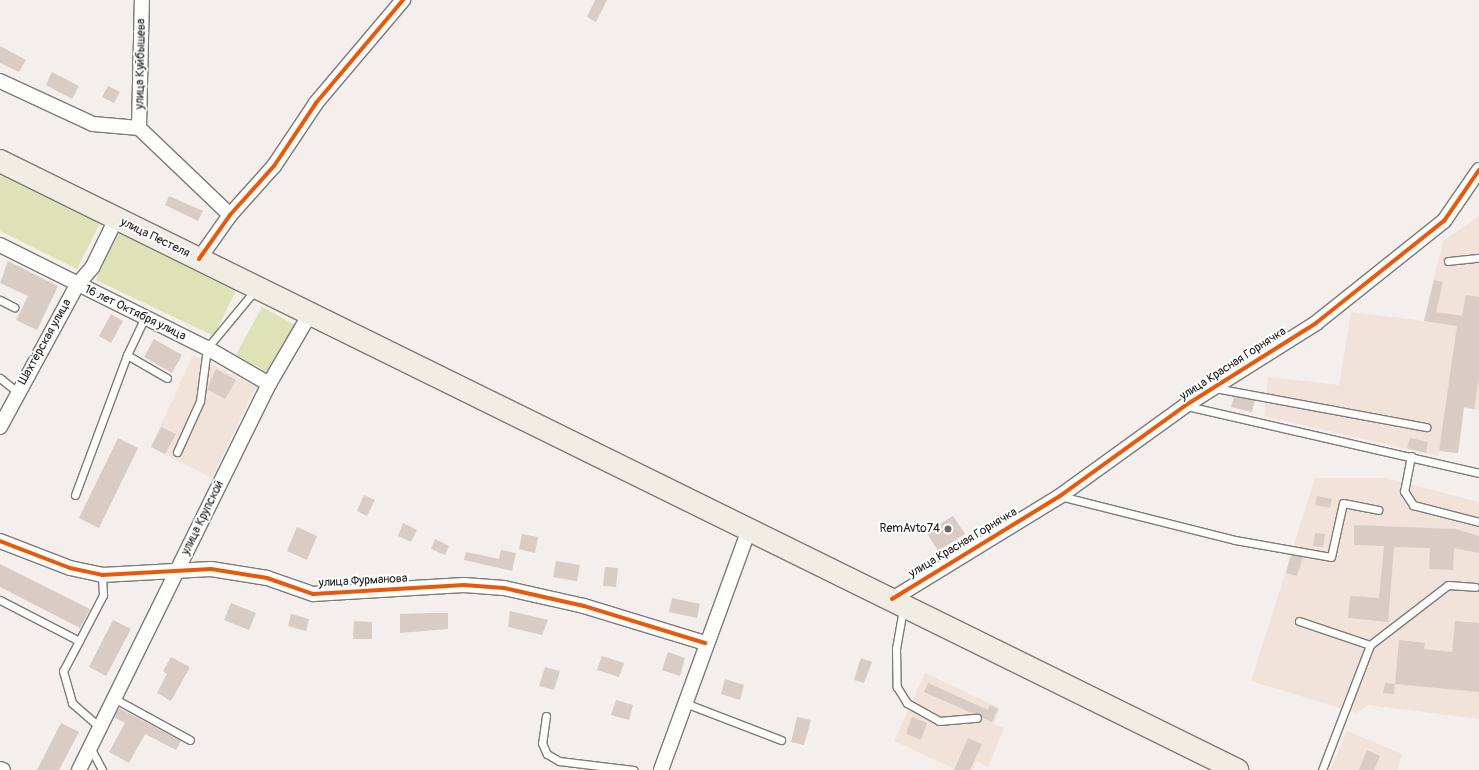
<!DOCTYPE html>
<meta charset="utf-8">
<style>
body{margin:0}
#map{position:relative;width:1479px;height:770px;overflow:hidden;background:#f4efec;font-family:Pangolin,sans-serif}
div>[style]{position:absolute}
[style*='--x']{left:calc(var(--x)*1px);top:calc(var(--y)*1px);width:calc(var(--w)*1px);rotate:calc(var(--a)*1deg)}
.built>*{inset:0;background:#f1e3da}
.green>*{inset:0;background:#dde2b7}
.building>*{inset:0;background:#d8ccc5}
.roads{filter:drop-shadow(1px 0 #7d7b7a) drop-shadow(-1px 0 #7d7b7a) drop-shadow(0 1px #7d7b7a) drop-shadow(0 -1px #7d7b7a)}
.lane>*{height:7px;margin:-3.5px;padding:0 3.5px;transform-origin:3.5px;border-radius:3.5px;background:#fdfdfc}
.street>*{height:14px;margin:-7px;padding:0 7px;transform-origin:7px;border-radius:7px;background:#fdfdfc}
.primary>*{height:22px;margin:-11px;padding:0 11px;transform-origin:11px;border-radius:11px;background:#f1ece4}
.cycleway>*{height:4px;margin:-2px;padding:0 2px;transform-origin:2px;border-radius:2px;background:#e8590c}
.dots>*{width:11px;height:11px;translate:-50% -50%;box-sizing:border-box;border:2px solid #fff;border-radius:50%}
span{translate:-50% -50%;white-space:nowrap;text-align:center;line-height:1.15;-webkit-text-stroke:4px #fff;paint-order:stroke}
.street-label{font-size:12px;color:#1c1c1c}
.poi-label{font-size:12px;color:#1c1c1c}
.right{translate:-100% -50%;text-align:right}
</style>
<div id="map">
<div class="built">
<div style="clip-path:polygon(1479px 216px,1479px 410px,1464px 408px,1458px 453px,1439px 451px,1438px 456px,1264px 416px,1268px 377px,1339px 385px,1351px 312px,1424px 321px,1443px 241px)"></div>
<div style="clip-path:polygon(193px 355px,256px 386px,212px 478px,151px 447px)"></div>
<div style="clip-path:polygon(1315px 478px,1386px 478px,1479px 502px,1479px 719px,1368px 705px,1356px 713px,1251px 681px)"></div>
<div style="clip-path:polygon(925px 673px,1000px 708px,994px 724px,1004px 728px,988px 767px,977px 761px,973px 770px,957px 770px,894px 741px)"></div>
<div style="clip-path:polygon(1347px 731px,1402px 754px,1398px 770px,1330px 770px)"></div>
</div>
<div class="green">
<div style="clip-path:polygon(0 170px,101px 221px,77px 269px,0 231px)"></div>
<div style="clip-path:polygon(119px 230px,238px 286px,214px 336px,96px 280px)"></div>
<div style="clip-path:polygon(262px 307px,295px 325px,269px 373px,236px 355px)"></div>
</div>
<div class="building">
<div style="clip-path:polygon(595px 0,607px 0,596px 22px,587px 17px)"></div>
<div style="clip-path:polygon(0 46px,26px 60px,19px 72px,0 63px)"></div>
<div style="clip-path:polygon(52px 72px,79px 86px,72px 99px,46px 85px)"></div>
<div style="clip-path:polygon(108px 86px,120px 92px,114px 103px,102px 97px)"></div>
<div style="clip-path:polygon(169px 196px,203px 211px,198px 221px,165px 205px)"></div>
<div style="clip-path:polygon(8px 261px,58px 286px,37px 330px,16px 320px,28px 296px,0 283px)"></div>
<div style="clip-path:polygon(1434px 280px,1443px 282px,1436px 312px,1462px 316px,1466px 295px,1479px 297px,1479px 378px,1474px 409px,1464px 407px,1458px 453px,1439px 451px,1457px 326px,1424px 321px)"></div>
<div style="clip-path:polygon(111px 314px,123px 321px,111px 343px,99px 336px)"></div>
<div style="clip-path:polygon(154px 339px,182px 355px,172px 373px,144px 357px)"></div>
<div style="clip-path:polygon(216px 369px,236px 380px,225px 399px,207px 389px)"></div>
<div style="clip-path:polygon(1234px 397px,1255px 400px,1252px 412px,1231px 407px)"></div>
<div style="clip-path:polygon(161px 427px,176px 434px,165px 454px,151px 447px)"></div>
<div style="clip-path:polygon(118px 438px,138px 448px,99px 528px,79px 518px)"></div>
<div style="clip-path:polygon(1410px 438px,1428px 442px,1426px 453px,1407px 448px)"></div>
<div style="clip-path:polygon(364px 495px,375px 500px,367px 516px,357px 511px)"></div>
<div style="clip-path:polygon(1317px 496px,1332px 499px,1330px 508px,1315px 505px)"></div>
<div style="clip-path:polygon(953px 516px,965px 534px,938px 551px,926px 532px)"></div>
<div style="clip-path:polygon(403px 523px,417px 530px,411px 542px,398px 536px)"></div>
<div style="clip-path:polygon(1354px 525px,1456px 529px,1479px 536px,1479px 553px,1454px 548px,1453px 570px,1429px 569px,1430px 548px,1394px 547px,1388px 622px,1348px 618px,1350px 596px,1379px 598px,1384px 546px,1354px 545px)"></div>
<div style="clip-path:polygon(297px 527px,317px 536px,307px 560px,287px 551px)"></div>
<div style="clip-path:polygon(1315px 533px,1325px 534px,1323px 547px,1313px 546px)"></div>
<div style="clip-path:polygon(522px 534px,538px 537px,535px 553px,519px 549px)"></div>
<div style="clip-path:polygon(435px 539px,449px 546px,445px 555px,431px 549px)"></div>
<div style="clip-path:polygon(501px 550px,516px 553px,512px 571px,464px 560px,466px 552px,499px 559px)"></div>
<div style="clip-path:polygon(1291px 555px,1303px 557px,1297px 576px,1286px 573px)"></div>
<div style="clip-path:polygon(556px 561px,580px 565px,577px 581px,553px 577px)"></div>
<div style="clip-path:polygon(0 564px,90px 609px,80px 628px,0 587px)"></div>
<div style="clip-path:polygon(605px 567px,618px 568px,616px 587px,603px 586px)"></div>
<div style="clip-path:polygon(672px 598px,700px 604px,697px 618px,669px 612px)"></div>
<div style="clip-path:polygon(231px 603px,256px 613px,249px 630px,224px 620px)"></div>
<div style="clip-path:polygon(510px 611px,548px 620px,542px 635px,508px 627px)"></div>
<div style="clip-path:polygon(431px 613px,448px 613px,448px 629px,400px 633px,400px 614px)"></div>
<div style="clip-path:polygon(291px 614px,309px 619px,306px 631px,288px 626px)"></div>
<div style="clip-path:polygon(113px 620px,131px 629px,106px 676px,89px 667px)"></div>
<div style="clip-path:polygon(354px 621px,372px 622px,372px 639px,353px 639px)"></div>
<div style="clip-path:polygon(1455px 621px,1479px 623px,1479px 692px,1395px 684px,1399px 640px,1425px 643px,1424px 649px,1452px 652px)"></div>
<div style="clip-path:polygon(668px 652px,685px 658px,680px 676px,662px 670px)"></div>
<div style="clip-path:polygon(602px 656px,624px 663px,619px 677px,597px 670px)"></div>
<div style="clip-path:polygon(171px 657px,190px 667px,171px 701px,157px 693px,167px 674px,163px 671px)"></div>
<div style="clip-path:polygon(861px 658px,872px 662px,864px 683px,854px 680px)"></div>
<div style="clip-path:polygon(545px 667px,560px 671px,554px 690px,539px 686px)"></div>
<div style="clip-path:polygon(725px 679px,744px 685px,740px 700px,721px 694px)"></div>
<div style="clip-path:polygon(928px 683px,988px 710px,990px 705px,998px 709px,992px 722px,924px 692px)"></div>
<div style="clip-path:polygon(1385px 683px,1395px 684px,1394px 694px,1383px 693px)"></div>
<div style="clip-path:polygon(616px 700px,633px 705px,629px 720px,611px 715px)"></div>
<div style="clip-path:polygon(119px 708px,181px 741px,176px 750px,145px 734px,129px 763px,109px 752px,125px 723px,114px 717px)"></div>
<div style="clip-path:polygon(797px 717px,811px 720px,804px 745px,791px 742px)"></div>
<div style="clip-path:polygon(912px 717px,927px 723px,921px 740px,906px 734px)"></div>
<div style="clip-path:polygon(61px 723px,79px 732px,59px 770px,37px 770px)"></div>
<div style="clip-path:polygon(968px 738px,982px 744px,970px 770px,954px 770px)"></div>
<div style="clip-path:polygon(1367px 750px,1380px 756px,1374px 770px,1359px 770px)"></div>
</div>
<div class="roads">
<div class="lane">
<div style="--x:1448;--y:261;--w:31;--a:-6"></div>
<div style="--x:0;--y:300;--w:16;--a:27"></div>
<div style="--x:127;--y:355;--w:46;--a:29.9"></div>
<div style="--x:0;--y:378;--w:22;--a:39"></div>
<div style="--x:1215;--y:388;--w:215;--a:10.5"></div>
<div style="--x:1187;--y:406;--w:300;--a:12.9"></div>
<div style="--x:177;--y:452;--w:56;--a:-65.7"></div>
<div style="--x:200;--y:401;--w:53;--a:-82.5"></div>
<div style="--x:207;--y:348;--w:77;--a:-50.3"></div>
<div style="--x:1411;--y:456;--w:36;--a:101"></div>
<div style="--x:1404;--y:491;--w:17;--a:57"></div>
<div style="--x:1413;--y:505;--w:68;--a:14.4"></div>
<div style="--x:75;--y:495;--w:149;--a:-69.6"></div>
<div style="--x:127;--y:355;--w:42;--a:-64.7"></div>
<div style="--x:1060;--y:496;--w:180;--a:14.1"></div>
<div style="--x:1235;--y:540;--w:97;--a:10"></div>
<div style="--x:1331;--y:557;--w:55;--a:-77.5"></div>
<div style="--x:1343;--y:503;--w:36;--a:11"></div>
<div style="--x:0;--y:600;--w:89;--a:27.4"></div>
<div style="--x:79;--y:641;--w:52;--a:-62.4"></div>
<div style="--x:103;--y:595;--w:20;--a:-93"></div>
<div style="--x:903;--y:609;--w:40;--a:100"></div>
<div style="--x:896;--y:648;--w:39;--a:89"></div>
<div style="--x:897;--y:687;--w:19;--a:58"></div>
<div style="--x:907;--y:703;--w:37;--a:29"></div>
<div style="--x:939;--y:721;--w:38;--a:-5"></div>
<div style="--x:1299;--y:621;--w:75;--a:18.7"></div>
<div style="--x:79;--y:641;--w:34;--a:118"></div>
<div style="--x:63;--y:671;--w:33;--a:74"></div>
<div style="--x:72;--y:703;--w:37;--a:41"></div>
<div style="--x:117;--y:700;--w:83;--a:28.7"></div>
<div style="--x:685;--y:703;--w:103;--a:21.1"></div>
<div style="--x:546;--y:716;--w:27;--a:98"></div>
<div style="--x:542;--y:743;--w:12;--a:66"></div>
<div style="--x:547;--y:754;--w:14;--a:30"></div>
<div style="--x:559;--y:761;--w:75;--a:6.9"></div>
<div style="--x:91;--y:749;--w:24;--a:62"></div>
<div style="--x:1322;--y:770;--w:134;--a:-69"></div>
<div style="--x:1370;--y:645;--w:98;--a:-37.6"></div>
<div style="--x:1448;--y:585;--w:27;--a:4"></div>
</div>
<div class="street">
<div style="--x:0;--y:81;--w:102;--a:24.8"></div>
<div style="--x:93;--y:124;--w:46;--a:5"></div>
<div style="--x:139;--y:128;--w:128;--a:-88.7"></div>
<div style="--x:139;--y:128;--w:126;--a:43.7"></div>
<div style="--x:0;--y:245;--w:231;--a:26.5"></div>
<div style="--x:207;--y:348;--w:72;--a:30.1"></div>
<div style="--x:199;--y:259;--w:54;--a:-54.8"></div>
<div style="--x:230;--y:215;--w:66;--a:-48.1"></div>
<div style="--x:274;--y:166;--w:76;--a:-56.3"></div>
<div style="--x:316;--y:103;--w:135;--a:-49.8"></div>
<div style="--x:0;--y:427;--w:162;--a:-61.5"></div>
<div style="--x:77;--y:285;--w:23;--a:-49"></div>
<div style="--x:92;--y:268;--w:55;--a:-63.9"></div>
<div style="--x:0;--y:541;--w:75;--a:21.1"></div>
<div style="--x:70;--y:568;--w:33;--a:12"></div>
<div style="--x:102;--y:575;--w:109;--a:-3.2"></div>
<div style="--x:211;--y:569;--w:57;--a:9.1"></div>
<div style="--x:267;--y:578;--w:49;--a:19.2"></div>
<div style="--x:313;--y:594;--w:151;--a:-3.4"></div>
<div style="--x:464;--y:585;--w:40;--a:4.3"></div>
<div style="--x:504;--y:588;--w:82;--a:12.7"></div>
<div style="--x:584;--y:606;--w:127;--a:17"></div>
<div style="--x:892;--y:599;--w:197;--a:-31.5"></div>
<div style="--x:1060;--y:496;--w:155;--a:-35.8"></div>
<div style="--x:1186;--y:405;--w:154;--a:-32.2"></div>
<div style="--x:1316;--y:323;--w:164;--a:-38.6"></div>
<div style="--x:1444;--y:221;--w:62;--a:-55.5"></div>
<div style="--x:0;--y:769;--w:3;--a:18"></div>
<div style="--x:79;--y:770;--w:430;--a:-63.8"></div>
<div style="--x:269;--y:384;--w:83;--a:-59.7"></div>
<div style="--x:661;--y:770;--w:257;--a:-69.9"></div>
</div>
<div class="primary">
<div style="--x:0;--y:161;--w:1379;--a:26.21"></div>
</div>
</div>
<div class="cycleway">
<div style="--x:199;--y:259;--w:54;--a:-54.8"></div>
<div style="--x:230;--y:215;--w:66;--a:-48.1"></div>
<div style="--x:274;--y:166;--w:76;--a:-56.3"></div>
<div style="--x:316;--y:103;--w:135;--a:-49.8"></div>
<div style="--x:0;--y:541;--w:75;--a:21.1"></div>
<div style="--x:70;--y:568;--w:33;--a:12"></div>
<div style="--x:102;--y:575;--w:109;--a:-3.2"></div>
<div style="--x:211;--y:569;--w:57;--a:9.1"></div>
<div style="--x:267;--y:578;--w:49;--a:19.2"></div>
<div style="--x:313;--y:594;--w:151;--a:-3.4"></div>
<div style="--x:464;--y:585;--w:40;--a:4.3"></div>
<div style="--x:504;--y:588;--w:82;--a:12.7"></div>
<div style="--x:584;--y:606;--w:127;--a:17"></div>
<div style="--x:892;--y:599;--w:197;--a:-31.5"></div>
<div style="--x:1060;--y:496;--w:155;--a:-35.8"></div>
<div style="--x:1186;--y:405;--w:154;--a:-32.2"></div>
<div style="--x:1316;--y:323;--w:164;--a:-38.6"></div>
<div style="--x:1444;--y:221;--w:62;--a:-55.5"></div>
</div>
<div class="dots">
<div style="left:948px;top:529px;background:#686665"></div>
</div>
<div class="street-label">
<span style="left:141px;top:64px;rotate:-89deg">улица Куйбышева</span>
<span style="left:155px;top:238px;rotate:26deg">улица Пестеля</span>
<span style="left:135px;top:313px;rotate:26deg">16 лет Октября улица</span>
<span style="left:45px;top:342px;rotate:-61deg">Шахтёрская улица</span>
<span style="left:1233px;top:364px;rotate:-33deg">улица Красная Горнячка</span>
<span style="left:203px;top:518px;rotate:-64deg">улица Крупской</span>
<span style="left:963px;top:543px;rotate:-31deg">улица Красная Горнячка</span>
<span style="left:363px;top:581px;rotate:-3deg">улица Фурманова</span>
</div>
<div class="poi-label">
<span class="right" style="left:940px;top:529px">RemAvto74</span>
</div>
</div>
